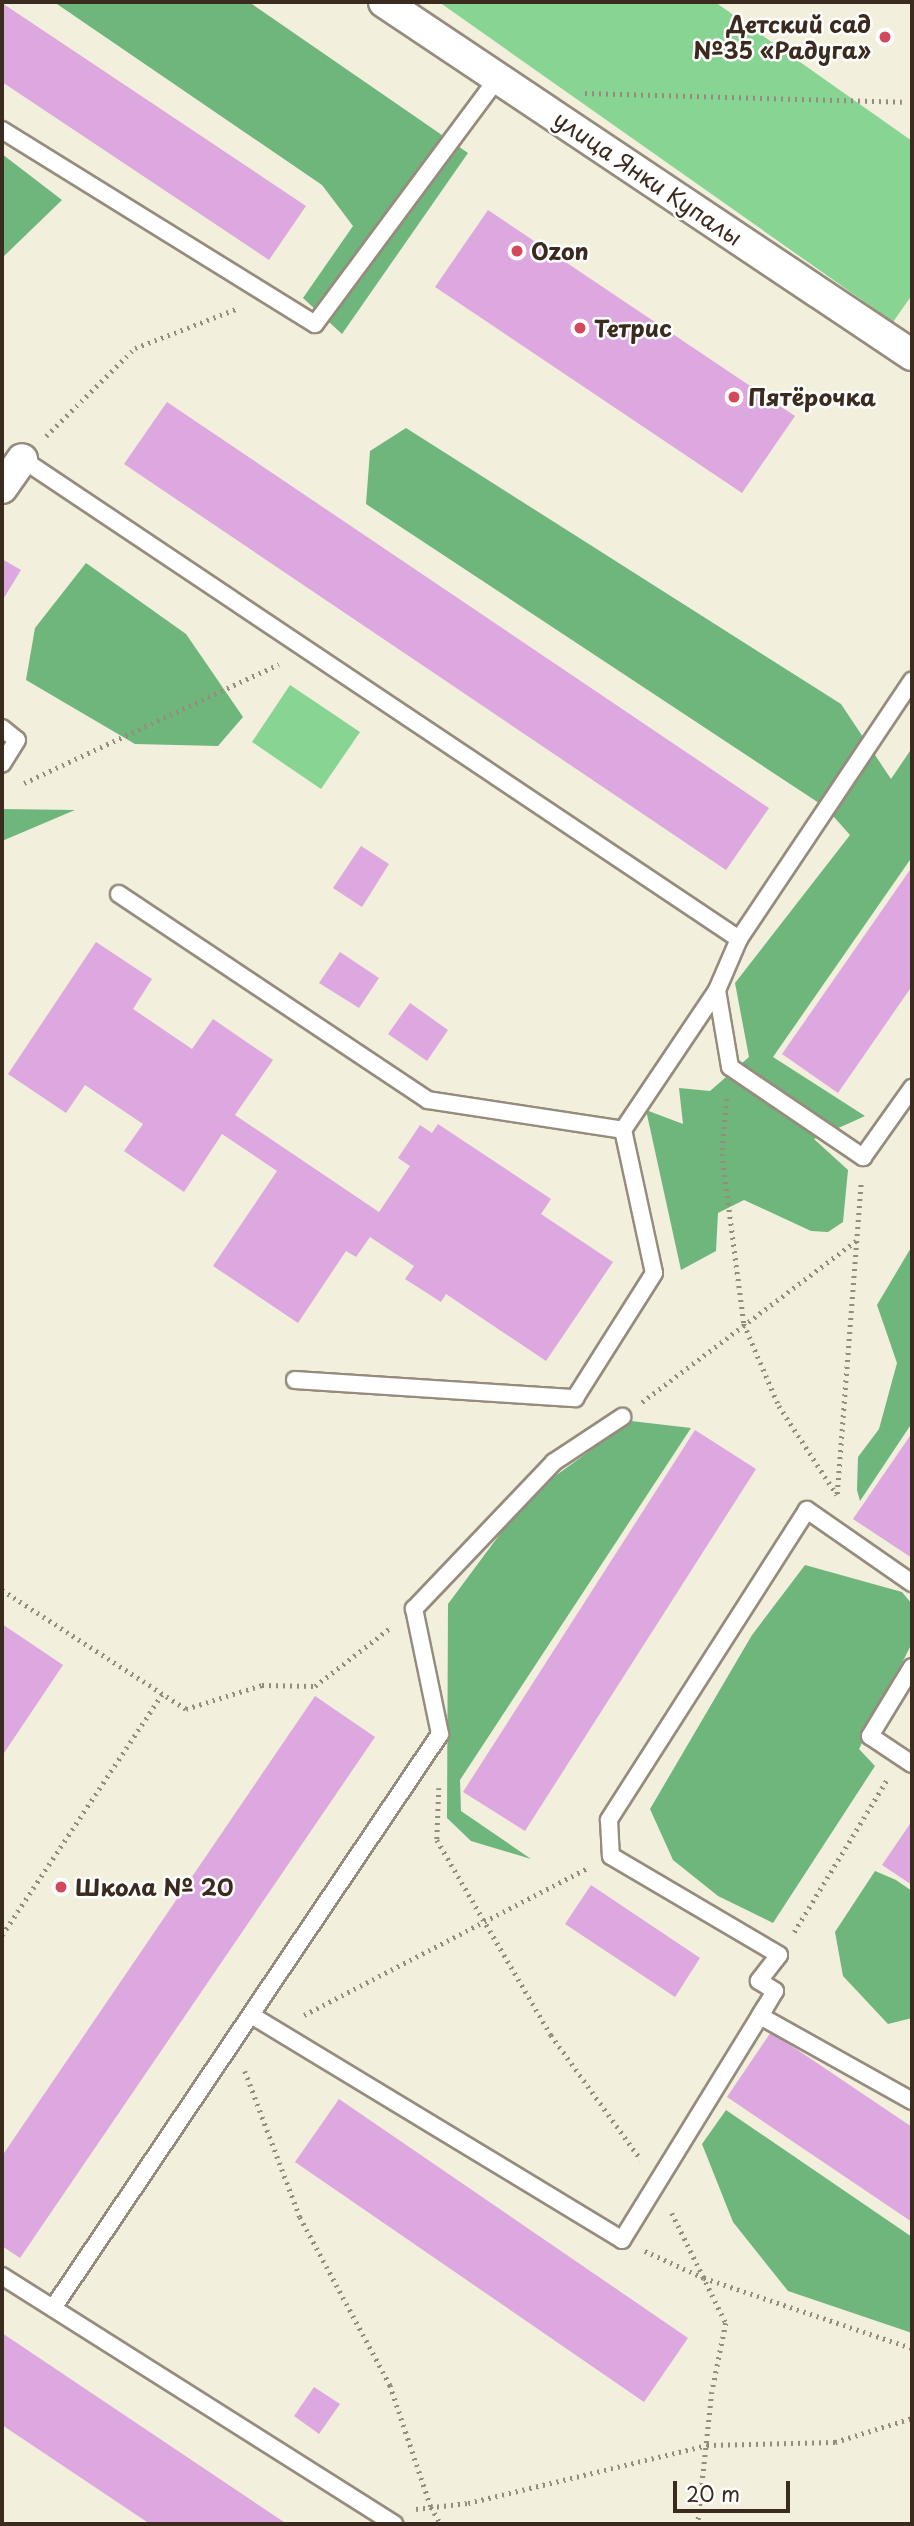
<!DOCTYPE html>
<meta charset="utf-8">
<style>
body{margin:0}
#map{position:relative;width:914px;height:2526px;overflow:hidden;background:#f2efdc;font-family:"Playpen Sans",sans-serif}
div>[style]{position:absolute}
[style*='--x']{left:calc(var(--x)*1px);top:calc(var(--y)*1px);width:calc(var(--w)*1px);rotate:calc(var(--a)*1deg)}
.green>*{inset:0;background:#88d492}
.forest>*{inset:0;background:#6eb67c}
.building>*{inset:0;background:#dda8e0}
.path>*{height:4.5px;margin-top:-2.25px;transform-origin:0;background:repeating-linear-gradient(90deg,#968c7d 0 2px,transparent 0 7px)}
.roads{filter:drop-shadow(2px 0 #968c7d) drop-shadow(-2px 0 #968c7d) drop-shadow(0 2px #968c7d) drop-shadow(0 -2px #968c7d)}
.lane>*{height:16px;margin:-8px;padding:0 8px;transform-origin:8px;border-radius:8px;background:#fff}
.street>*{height:30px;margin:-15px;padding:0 15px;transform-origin:15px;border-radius:15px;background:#fff}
.dots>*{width:19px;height:19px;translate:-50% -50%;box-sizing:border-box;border:4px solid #fff;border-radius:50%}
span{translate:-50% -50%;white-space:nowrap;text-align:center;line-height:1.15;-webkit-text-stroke:5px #fff;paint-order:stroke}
.poi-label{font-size:23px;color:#3b2a1e;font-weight:700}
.right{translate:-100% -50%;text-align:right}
.left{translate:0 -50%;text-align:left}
.street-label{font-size:23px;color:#3b2a1e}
.frame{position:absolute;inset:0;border:4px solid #3b2a1e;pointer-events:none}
.scale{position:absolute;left:673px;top:2481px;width:117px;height:32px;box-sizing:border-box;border:4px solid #3b2a1e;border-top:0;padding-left:9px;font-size:21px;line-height:24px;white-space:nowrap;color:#3b2a1e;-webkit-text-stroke:5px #fff;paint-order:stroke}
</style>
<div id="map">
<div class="green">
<div style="clip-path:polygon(439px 2px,715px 2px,912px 141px,912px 295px,893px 322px)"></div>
<div style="clip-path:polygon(290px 685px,360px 732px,321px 789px,252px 742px)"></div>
</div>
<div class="forest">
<div style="clip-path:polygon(54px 2px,249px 2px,468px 153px,342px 334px,303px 298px,353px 226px,322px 185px)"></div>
<div style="clip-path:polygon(2px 154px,62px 200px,2px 258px)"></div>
<div style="clip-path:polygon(406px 428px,841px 704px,891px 779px,912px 748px,912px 857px,773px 1057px,865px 1116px,814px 1139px,848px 1170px,843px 1222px,828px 1232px,811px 1231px,744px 1200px,718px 1213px,716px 1251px,681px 1270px,646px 1110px,683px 1124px,679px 1088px,710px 1091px,749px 1057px,735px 983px,850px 835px,825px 807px,366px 504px,370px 451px)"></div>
<div style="clip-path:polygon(86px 563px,186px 634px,243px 717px,218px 746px,135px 744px,26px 680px,35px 628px)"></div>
<div style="clip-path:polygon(2px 809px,75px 810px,2px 841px)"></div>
<div style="clip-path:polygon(912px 1246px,912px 1423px,860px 1501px,857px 1490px,858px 1457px,879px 1429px,897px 1363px,877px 1305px)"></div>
<div style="clip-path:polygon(631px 1421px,691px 1428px,460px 1780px,461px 1811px,531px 1859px,471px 1841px,447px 1818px,448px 1604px,529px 1495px)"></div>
<div style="clip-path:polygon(805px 1565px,902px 1592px,912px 1604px,912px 1643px,859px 1749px,875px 1766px,773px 1923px,718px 1896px,673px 1860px,650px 1809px,752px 1635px)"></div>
<div style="clip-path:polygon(875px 1871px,896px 1880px,912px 1891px,912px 2018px,888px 2024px,843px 1976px,835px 1932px)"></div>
<div style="clip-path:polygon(726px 2110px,912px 2237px,912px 2333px,788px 2291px,733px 2222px,702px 2144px)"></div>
</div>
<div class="building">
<div style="clip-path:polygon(2px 3px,306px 206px,269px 260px,2px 82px)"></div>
<div style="clip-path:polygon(488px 210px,795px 416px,742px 493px,435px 287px)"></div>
<div style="clip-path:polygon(167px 402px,769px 808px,726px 870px,124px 464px)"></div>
<div style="clip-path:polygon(2px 559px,21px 570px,2px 601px)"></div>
<div style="clip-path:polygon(361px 846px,389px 864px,362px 907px,333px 888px)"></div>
<div style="clip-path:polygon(912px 867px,912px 986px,838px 1093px,782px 1054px)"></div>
<div style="clip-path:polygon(96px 942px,152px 979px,133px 1009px,192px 1049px,213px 1019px,273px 1060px,235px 1115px,379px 1212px,410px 1166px,398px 1158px,420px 1125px,432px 1133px,438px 1124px,551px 1199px,541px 1214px,613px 1262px,546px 1361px,446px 1294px,441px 1302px,405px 1279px,414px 1266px,370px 1237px,356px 1257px,346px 1251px,298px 1323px,213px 1266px,277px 1171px,222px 1134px,184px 1192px,124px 1151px,143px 1124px,85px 1085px,66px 1113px,8px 1074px)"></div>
<div style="clip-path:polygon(340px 952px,379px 978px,359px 1008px,319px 983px)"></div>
<div style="clip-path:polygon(410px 1003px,448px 1030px,427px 1061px,388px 1034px)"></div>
<div style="clip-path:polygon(695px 1430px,756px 1469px,525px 1831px,463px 1792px)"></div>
<div style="clip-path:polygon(912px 1433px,912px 1558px,853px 1519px)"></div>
<div style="clip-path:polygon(2px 1624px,63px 1665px,2px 1756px)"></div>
<div style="clip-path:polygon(315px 1696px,375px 1737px,20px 2258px,2px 2246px,2px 2156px)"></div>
<div style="clip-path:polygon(912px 1821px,912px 1885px,882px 1865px)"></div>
<div style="clip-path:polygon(591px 1885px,700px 1958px,675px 1997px,565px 1924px)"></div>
<div style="clip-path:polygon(771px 2032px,912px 2127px,912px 2222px,727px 2097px)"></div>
<div style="clip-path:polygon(339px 2099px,688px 2338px,644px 2402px,295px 2162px)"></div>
<div style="clip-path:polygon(2px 2333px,287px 2524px,150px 2524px,2px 2425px)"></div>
<div style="clip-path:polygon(314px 2387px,340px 2404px,319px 2434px,294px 2416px)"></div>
</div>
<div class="path">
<div style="--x:585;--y:93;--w:317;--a:1.6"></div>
<div style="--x:46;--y:436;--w:125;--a:-44.7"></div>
<div style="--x:135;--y:348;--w:108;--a:-21.1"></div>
<div style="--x:24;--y:783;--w:281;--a:-25"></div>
<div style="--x:727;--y:1099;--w:55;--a:95.2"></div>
<div style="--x:722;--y:1154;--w:171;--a:82.6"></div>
<div style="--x:744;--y:1324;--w:89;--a:66.9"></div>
<div style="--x:779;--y:1406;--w:106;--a:56.9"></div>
<div style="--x:642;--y:1402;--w:268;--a:-37"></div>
<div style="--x:837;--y:1494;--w:313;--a:-85.6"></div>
<div style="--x:2;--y:1590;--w:219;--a:32.9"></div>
<div style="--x:186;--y:1709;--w:80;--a:-17.5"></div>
<div style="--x:262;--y:1685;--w:53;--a:1.1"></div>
<div style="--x:315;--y:1686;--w:95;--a:-37.7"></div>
<div style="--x:439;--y:1788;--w:52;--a:92.2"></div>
<div style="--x:437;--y:1840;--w:226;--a:59.7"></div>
<div style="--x:551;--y:2035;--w:154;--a:54.2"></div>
<div style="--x:794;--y:1932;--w:180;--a:-58.6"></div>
<div style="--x:2;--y:1935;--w:289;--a:-56.4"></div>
<div style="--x:304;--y:2015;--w:321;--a:-27.4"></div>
<div style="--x:245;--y:2071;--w:156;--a:69.4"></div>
<div style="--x:300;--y:2217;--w:191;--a:61.8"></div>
<div style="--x:390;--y:2385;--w:129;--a:71.4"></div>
<div style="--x:431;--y:2507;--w:20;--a:60"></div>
<div style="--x:672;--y:2213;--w:123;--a:63.9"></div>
<div style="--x:726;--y:2323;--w:70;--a:101.5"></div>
<div style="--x:712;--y:2392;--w:133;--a:96.1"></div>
<div style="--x:645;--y:2251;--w:65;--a:24.6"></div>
<div style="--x:704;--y:2278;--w:219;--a:18.6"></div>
<div style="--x:416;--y:2509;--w:52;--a:-6.6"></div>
<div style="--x:468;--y:2503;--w:246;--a:-13.6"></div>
<div style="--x:707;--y:2445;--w:128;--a:-1.3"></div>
<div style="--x:835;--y:2442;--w:81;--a:-17.3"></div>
</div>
<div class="roads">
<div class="lane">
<div style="--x:2;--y:130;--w:368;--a:31.8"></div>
<div style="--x:315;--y:324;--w:307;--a:-53.4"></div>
<div style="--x:22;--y:459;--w:863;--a:33.8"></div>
<div style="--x:739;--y:939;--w:311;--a:-56.2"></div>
<div style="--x:2;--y:728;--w:19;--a:39"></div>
<div style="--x:17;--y:740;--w:28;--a:122"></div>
<div style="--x:119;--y:894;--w:371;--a:33.7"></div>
<div style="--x:428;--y:1100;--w:197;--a:8.7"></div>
<div style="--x:623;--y:1130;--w:169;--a:-56.1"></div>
<div style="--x:717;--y:990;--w:56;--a:-66.7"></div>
<div style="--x:717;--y:990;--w:78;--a:80.4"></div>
<div style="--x:730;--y:1067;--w:161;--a:34.1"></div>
<div style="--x:863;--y:1157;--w:85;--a:-54.6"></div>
<div style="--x:295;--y:1380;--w:281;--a:3.7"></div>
<div style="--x:575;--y:1398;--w:148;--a:-57.7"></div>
<div style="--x:654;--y:1273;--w:146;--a:-102.2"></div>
<div style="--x:912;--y:1583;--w:128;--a:-145.2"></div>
<div style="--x:807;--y:1510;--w:368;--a:122.6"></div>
<div style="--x:609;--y:1820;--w:36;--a:87"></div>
<div style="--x:611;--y:1856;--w:195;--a:30.5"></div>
<div style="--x:779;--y:1955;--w:33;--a:128"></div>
<div style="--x:759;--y:1981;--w:19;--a:32"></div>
<div style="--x:775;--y:1991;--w:29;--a:121"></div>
<div style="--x:760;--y:2016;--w:174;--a:29.2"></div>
<div style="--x:912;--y:1667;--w:81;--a:121.3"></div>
<div style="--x:870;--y:1736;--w:50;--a:33.7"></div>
<div style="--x:251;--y:2015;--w:434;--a:31.2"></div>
<div style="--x:622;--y:2240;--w:273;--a:-58.4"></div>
<div style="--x:2;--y:2276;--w:464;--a:32.3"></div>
<div style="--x:53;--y:2308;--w:692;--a:-56.01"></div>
<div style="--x:440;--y:1734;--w:128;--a:-101.7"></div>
<div style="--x:414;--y:1609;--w:203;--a:-46.4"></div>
<div style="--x:554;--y:1462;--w:82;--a:-33.5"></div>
</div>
<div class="street">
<div style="--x:384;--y:2;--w:635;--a:33.77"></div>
<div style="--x:2;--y:488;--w:35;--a:-55"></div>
</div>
</div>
<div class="dots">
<div style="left:885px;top:37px;background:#d1495b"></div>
<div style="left:517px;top:251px;background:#d1495b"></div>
<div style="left:580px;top:328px;background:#d1495b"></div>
<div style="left:734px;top:397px;background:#d1495b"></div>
<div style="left:61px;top:1887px;background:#d1495b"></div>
</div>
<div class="poi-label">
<span class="right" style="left:871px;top:37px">Детский сад<br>№35 «Радуга»</span>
<span class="left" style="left:531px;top:251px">Ozon</span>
<span class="left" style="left:594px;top:328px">Тетрис</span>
<span class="left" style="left:748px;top:397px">Пятёрочка</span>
<span class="left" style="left:75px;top:1887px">Школа № 20</span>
</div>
<div class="street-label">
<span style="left:648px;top:178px;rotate:34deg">улица Янки Купалы</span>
</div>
<div class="frame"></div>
<div class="scale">20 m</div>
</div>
